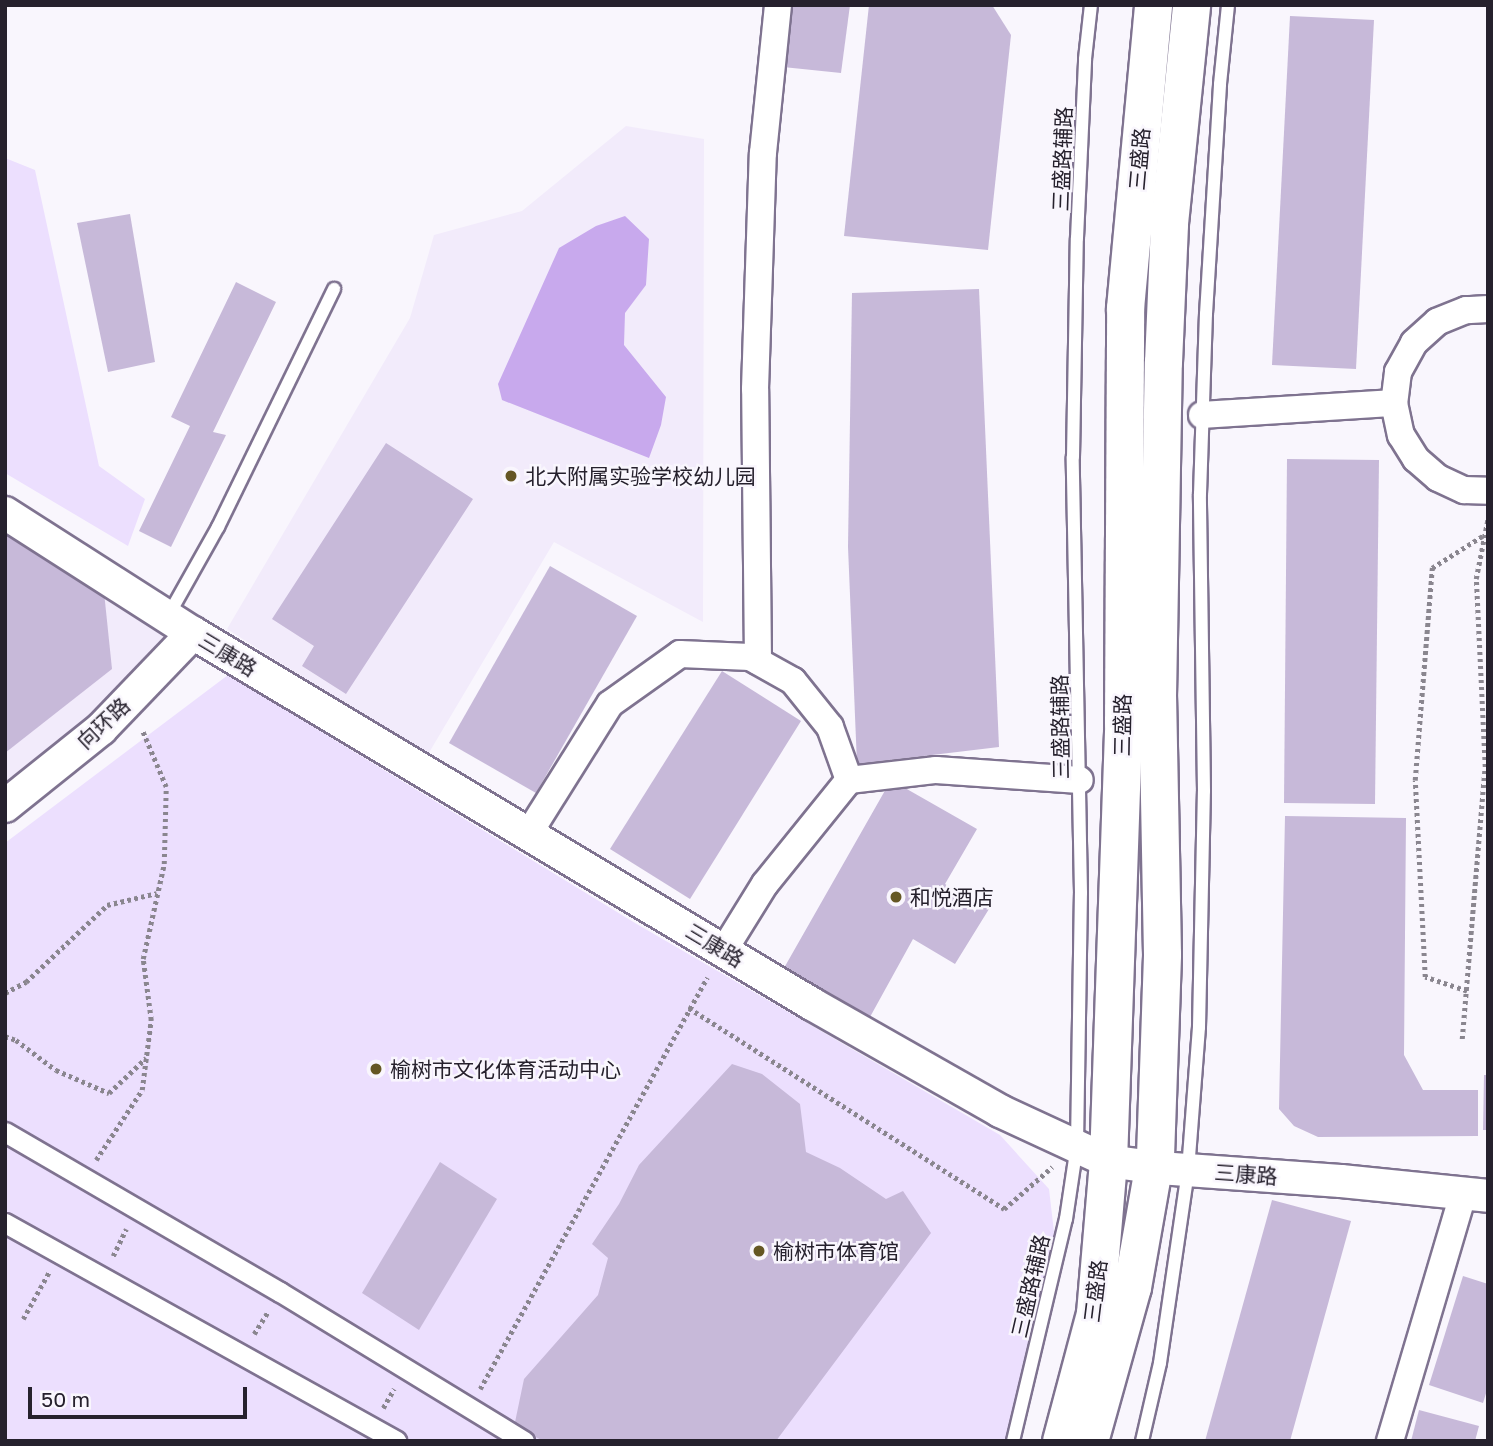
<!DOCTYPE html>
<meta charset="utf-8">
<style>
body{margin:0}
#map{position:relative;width:1493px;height:1446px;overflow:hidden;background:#f9f6fd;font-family:"Golos Text","Noto Sans SC",sans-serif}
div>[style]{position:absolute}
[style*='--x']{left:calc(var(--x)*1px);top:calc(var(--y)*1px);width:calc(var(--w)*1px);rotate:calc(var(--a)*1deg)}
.built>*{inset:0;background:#f2ebfb}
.green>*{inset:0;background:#ecdffe}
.water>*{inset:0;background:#c8a9ed}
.building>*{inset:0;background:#c7b9d9}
.path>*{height:4.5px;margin-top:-2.25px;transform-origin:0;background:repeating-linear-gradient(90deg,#8a868f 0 3.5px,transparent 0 7px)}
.roads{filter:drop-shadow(2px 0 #7f7390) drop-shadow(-2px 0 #7f7390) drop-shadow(0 2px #7f7390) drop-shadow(0 -2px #7f7390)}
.service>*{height:12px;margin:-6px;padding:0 6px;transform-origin:6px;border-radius:6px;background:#fff}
.pedestrian>*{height:19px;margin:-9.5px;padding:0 9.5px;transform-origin:9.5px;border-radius:9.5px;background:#fff}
.minor>*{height:26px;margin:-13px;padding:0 13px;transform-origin:13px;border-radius:13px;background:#fff}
.tertiary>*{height:32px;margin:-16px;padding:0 16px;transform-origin:16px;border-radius:16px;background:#fff}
.secondary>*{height:37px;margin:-18.5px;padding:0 18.5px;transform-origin:18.5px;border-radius:18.5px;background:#fff}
.dots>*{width:19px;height:19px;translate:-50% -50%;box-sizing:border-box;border:4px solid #f9f6fd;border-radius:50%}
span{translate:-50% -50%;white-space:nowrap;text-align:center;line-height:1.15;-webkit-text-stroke:5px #f9f6fd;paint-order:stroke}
.street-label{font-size:21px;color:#26212d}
.poi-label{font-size:21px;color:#26212d}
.left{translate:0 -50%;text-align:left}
.frame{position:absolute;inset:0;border:7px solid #26212d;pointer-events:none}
.scale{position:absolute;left:28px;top:1387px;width:219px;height:32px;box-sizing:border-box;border:4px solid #26212d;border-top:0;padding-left:9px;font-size:21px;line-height:24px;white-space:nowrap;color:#26212d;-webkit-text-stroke:5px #f9f6fd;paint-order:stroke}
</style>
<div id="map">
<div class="built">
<div style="clip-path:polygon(626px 126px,704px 139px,703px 622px,554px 542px,427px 756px,227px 629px,410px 318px,434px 235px,522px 211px)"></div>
<div style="clip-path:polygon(5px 513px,193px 633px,5px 804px)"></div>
</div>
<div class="green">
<div style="clip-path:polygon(5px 158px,35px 170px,99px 466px,145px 499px,128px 546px,5px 473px)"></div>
<div style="clip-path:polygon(228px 675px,635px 923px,1000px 1135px,1049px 1189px,1054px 1232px,1012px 1441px,5px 1441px,5px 843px)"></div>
</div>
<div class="water">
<div style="clip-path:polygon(625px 216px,649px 239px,646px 285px,625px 313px,624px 345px,666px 397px,661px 425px,649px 458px,502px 400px,498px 384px,559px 248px,596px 226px)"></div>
</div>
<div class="building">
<div style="clip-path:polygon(789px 5px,850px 5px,841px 73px,783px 67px)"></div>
<div style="clip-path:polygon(869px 5px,992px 5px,1011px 35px,988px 250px,844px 236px)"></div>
<div style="clip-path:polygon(1290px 16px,1374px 20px,1356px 369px,1272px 365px)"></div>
<div style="clip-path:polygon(130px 214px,155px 362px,108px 372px,77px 223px)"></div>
<div style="clip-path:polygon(236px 282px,276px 302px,213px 432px,226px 435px,171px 547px,139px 531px,190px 426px,171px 417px)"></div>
<div style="clip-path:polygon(979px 289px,999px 747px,857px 764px,848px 547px,852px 293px)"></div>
<div style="clip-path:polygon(386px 443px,473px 499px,346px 694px,302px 666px,314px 646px,272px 619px)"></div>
<div style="clip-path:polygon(1287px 459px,1379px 460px,1375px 804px,1284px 803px)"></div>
<div style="clip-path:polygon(5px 534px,104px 592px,112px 669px,5px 753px)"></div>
<div style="clip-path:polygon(550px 566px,637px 616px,536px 793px,449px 743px)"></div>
<div style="clip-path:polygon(722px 671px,801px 721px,690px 899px,610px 849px)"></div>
<div style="clip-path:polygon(891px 780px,977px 829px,945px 884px,989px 909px,955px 964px,913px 939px,870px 1017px,784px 968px)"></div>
<div style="clip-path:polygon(1285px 816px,1406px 818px,1404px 1055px,1423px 1090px,1478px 1090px,1478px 1136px,1318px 1137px,1294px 1126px,1279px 1109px)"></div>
<div style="clip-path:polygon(732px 1064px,762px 1074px,800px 1104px,806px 1152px,840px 1168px,886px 1199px,903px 1191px,931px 1233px,776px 1441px,544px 1441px,514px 1427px,524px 1379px,598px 1295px,608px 1258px,592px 1244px,619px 1204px,639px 1165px)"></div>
<div style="clip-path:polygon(1484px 1075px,1488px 1075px,1488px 1130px,1483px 1130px)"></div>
<div style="clip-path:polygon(440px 1162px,497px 1199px,419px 1330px,362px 1293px)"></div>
<div style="clip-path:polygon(1272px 1200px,1351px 1221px,1290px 1441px,1205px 1441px)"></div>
<div style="clip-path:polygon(1463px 1276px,1488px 1284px,1488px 1387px,1483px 1403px,1429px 1385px)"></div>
<div style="clip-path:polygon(1419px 1410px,1479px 1426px,1475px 1441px,1411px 1441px)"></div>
</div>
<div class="path">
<div style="--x:1467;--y:991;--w:44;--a:-161.6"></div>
<div style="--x:1425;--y:977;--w:197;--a:-92.9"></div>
<div style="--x:1415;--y:780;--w:213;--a:-85.4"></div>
<div style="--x:1432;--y:568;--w:62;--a:-32.4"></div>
<div style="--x:5;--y:993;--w:24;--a:-28"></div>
<div style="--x:26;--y:982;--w:112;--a:-43.5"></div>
<div style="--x:107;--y:905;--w:51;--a:-13.5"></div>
<div style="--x:689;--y:1008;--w:374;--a:32.5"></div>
<div style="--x:1004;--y:1209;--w:64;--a:-41.2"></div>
<div style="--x:5;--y:1036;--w:12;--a:20"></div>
<div style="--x:16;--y:1040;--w:50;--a:36.9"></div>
<div style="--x:56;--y:1070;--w:58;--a:23.5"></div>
<div style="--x:109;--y:1093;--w:51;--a:-43.4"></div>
<div style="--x:1462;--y:1039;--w:273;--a:-85.2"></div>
<div style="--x:1485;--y:767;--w:188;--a:-92.7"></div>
<div style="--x:1476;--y:579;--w:62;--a:-78.9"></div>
<div style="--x:96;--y:1160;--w:84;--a:-56.7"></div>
<div style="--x:142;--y:1090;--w:71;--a:-82.7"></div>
<div style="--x:151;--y:1020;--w:62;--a:-97.5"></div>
<div style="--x:143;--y:959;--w:97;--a:-77.5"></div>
<div style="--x:164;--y:864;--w:77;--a:-88.5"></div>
<div style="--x:166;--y:787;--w:62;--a:-112.8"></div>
<div style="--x:113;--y:1256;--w:30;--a:-64"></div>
<div style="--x:23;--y:1319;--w:54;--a:-61"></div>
<div style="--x:254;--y:1334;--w:26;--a:-58"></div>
<div style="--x:480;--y:1389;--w:470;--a:-61.1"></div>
<div style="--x:383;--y:1408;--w:22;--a:-60"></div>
</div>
<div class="roads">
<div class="service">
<div style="--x:168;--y:616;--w:102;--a:-60.7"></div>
<div style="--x:218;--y:527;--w:265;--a:-64"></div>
<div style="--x:1013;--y:1441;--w:228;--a:-76.6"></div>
<div style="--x:1066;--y:1219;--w:75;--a:-81.5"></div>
<div style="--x:1077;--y:1145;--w:252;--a:-89.1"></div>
<div style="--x:1081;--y:893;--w:436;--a:-91.1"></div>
<div style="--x:1073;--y:457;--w:219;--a:-89"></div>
<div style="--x:1077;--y:238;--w:179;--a:-87.4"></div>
<div style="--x:1085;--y:59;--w:54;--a:-83.7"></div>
<div style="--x:1142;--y:1441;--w:80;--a:-77"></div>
<div style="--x:1160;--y:1363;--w:195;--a:-81.7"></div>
<div style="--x:1188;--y:1170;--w:143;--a:-85.6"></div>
<div style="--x:1199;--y:1027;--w:236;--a:-88.8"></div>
<div style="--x:1204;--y:791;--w:297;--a:-90.8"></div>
<div style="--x:1200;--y:494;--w:180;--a:-88.1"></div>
<div style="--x:1206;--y:314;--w:230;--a:-86.5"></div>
<div style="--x:1220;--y:84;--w:79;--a:-84.2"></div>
</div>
<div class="pedestrian">
<div style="--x:5;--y:1132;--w:318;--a:30.2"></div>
<div style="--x:280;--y:1292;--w:286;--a:31.4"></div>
<div style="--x:5;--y:1223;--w:448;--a:29.1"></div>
</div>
<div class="minor">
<div style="--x:1488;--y:309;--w:22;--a:177"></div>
<div style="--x:1466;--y:310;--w:31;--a:158"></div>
<div style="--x:1437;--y:322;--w:31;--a:138"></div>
<div style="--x:1414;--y:343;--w:33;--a:119"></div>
<div style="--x:1398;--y:372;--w:31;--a:97"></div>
<div style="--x:1394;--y:403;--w:33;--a:78"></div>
<div style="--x:1401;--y:435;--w:28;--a:58"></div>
<div style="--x:1416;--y:459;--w:29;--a:41"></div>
<div style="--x:1438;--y:478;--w:29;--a:25"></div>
<div style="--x:1464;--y:490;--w:24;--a:2"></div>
<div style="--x:1202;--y:415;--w:192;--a:-3.6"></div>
<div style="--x:758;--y:661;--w:272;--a:-90.6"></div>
<div style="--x:755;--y:389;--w:236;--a:-88.1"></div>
<div style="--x:763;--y:153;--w:149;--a:-84.2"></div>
<div style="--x:529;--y:833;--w:152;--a:-57.9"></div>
<div style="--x:610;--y:704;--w:86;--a:-35.5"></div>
<div style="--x:680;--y:654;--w:70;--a:2.5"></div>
<div style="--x:750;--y:657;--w:49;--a:29.2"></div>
<div style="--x:793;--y:681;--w:59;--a:51.2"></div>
<div style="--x:830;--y:727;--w:56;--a:70.3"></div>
<div style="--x:724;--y:950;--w:78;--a:-58.2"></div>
<div style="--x:765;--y:884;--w:134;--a:-51.1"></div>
<div style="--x:849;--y:780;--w:88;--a:-6.6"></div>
<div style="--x:936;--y:770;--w:144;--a:4"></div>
<div style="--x:1390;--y:1441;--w:258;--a:-73.5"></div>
</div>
<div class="tertiary">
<div style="--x:5;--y:513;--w:223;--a:32.6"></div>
<div style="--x:193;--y:633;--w:722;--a:30.94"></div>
<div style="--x:812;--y:1004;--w:216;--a:29.6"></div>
<div style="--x:1000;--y:1111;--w:119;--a:24.8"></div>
<div style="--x:1108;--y:1161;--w:51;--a:7.8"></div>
<div style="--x:1159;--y:1168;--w:182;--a:4.1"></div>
<div style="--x:1341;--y:1181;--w:148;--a:5.8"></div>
<div style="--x:5;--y:806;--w:123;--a:-38.7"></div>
<div style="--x:101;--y:729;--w:133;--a:-46.2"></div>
</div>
<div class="secondary">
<div style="--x:1061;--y:1441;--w:132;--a:-75.1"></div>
<div style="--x:1095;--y:1313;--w:153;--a:-85.1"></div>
<div style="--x:1108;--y:1161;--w:438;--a:-88"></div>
<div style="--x:1123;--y:723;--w:415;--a:-89.7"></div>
<div style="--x:1125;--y:308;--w:304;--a:-84.7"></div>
<div style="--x:1089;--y:1441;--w:160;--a:-74.4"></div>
<div style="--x:1132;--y:1287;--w:133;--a:-80"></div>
<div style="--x:1155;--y:1156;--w:202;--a:-88"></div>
<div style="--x:1162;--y:954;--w:258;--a:-91.1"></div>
<div style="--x:1157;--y:696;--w:334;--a:-89"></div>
<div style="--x:1163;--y:362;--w:139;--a:-87.5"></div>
<div style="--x:1169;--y:223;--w:219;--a:-84.2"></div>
</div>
</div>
<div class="dots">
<div style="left:511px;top:476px;background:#655724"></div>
<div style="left:896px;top:897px;background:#655724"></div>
<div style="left:376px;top:1069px;background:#655724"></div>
<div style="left:759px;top:1251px;background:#655724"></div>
</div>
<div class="street-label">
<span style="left:1062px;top:159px;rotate:-88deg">三盛路辅路</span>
<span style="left:1139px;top:159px;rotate:-85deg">三盛路</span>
<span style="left:228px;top:654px;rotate:31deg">三康路</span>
<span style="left:103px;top:723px;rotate:-43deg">向环路</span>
<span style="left:1122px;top:725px;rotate:-89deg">三盛路</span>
<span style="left:1060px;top:727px;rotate:-91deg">三盛路辅路</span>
<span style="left:715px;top:945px;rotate:31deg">三康路</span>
<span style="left:1246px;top:1174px;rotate:4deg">三康路</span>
<span style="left:1030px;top:1286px;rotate:-77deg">三盛路辅路</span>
<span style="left:1095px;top:1291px;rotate:-83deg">三盛路</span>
</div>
<div class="poi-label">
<span class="left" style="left:525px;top:476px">北大附属实验学校幼儿园</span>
<span class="left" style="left:910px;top:897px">和悦酒店</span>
<span class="left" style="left:390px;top:1069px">榆树市文化体育活动中心</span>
<span class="left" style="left:773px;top:1251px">榆树市体育馆</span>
</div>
<div class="frame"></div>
<div class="scale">50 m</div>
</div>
